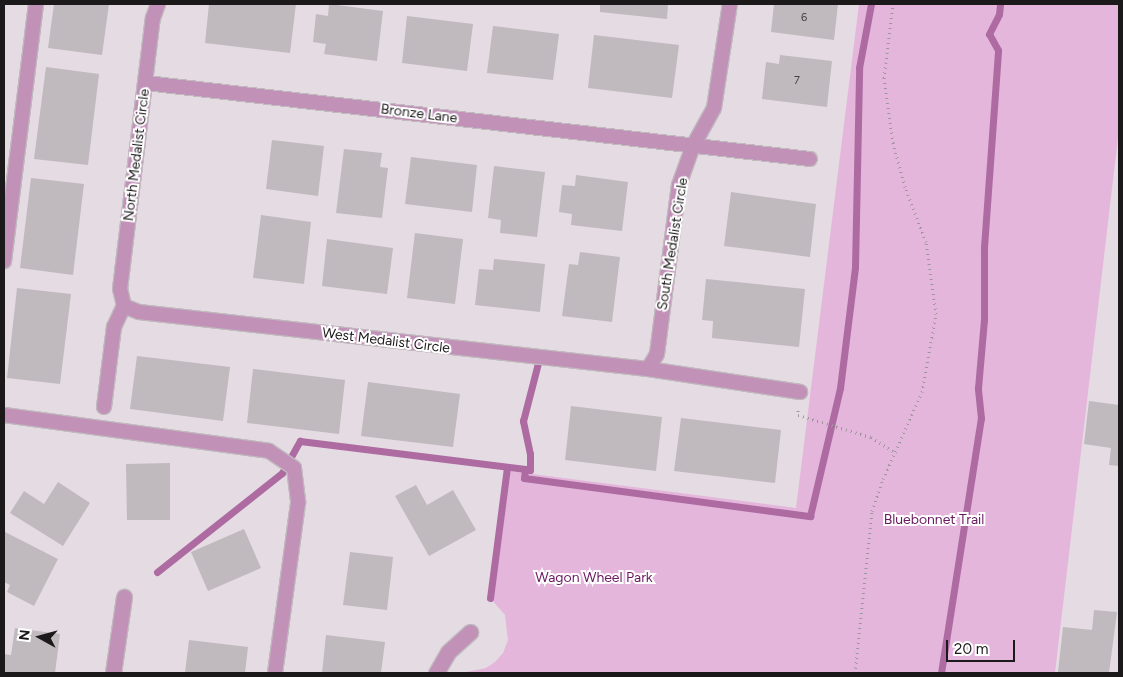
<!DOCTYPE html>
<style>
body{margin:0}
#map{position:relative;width:1123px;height:677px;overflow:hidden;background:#e4dce2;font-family:Figtree,sans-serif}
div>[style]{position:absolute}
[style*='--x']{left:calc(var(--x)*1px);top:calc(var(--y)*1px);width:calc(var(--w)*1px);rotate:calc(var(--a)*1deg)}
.green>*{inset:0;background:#e4b6db}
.stream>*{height:7px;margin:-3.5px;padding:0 3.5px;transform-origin:3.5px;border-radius:3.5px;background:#ad6ba2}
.building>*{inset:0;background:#c0b9be}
.path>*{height:3px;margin-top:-1.5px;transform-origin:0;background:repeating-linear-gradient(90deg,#9d979b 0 1px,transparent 0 5px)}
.roads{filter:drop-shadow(1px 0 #c0b9be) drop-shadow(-1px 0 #c0b9be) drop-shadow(0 1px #c0b9be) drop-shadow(0 -1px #c0b9be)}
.service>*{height:14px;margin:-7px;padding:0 7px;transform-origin:7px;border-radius:7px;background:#c191b8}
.minor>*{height:15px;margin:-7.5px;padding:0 7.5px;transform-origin:7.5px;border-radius:7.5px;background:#c191b8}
span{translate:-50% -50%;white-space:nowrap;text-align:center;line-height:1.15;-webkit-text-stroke:4px #fff;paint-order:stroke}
.number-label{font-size:11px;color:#454144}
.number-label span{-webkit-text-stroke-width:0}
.street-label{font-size:14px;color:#1c191b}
.park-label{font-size:14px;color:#6a1961}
.frame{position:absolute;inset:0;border:5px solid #1c191b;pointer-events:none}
.north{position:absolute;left:15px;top:612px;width:50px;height:50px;-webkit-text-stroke:4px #fff;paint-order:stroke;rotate:277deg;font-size:14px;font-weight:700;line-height:20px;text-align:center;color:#1c191b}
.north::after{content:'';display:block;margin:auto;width:18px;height:22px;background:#1c191b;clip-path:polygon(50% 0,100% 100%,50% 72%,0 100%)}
.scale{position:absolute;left:946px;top:640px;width:69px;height:22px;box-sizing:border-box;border:2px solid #1c191b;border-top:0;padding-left:6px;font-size:15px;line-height:18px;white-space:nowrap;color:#1c191b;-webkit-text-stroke:4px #fff;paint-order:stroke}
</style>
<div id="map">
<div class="green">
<div style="clip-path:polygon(859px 4px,1119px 4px,1119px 129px,1055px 673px,461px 673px,486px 668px,495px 662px,503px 653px,508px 640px,505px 615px,492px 600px,509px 471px,796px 508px)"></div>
</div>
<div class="stream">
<div style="--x:525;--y:469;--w:5;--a:11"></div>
<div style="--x:530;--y:470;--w:16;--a:-90"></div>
<div style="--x:530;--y:454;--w:34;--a:-102"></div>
<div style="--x:523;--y:421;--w:64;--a:-75.5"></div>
<div style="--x:157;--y:572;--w:159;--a:-38.4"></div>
<div style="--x:282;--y:473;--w:37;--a:-61"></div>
<div style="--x:300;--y:441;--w:227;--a:7.1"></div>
<div style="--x:525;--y:469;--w:9;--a:96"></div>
<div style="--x:524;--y:478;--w:289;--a:7.6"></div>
<div style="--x:810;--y:516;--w:131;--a:-76.8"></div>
<div style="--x:840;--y:388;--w:122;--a:-82.9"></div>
<div style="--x:855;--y:267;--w:199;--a:-88.8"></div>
<div style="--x:859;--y:68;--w:65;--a:-79.4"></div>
<div style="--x:490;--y:598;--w:132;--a:-82.6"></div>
<div style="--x:941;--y:673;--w:258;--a:-81.1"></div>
<div style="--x:981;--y:418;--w:30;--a:-96"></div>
<div style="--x:978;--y:388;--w:69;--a:-85"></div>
<div style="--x:984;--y:319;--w:72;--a:-90"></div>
<div style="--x:984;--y:247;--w:197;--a:-85.9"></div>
<div style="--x:998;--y:50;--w:18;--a:-119"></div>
<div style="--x:989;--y:34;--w:22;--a:-63"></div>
<div style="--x:999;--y:14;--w:10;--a:-84"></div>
</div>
<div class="building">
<div style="clip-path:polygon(54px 4px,109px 4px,102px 55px,48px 48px)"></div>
<div style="clip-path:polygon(209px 4px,296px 4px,290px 53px,205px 43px)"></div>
<div style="clip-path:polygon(329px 4px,383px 11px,377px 61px,324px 54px,326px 44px,313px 42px,316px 14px,328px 16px)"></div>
<div style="clip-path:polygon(600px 4px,668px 4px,667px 19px,600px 12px)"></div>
<div style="clip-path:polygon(774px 4px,838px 4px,834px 40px,771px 32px)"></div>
<div style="clip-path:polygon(407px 16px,473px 24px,467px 71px,402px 63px)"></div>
<div style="clip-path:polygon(493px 26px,559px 34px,553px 80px,487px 73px)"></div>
<div style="clip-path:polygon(594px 35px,679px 45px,672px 98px,588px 88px)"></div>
<div style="clip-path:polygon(780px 55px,832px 61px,827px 107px,762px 99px,766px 62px,779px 64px)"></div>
<div style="clip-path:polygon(46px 67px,99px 74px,88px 165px,34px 159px)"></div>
<div style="clip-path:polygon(272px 140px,324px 146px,318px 196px,266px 189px)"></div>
<div style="clip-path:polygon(344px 149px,382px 153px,380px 167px,388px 168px,382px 218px,336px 213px)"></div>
<div style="clip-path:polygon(411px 157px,477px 165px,472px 212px,405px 204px)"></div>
<div style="clip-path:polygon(494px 166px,545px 172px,537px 237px,500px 233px,501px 220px,488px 218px)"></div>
<div style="clip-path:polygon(576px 175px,628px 182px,622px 231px,571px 225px,572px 214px,559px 212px,562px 185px,575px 186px)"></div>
<div style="clip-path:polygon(31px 178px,84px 184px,73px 275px,20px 268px)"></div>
<div style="clip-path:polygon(731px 192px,816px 204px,810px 257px,724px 246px)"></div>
<div style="clip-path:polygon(261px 215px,311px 222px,304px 284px,253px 278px)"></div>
<div style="clip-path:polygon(415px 233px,463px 239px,455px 304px,407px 298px)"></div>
<div style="clip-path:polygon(327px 239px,393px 248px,387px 294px,322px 286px)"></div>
<div style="clip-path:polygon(580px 252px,620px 257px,612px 322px,562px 316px,569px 264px,578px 265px)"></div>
<div style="clip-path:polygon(494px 259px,545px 264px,540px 312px,475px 305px,479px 269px,493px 270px)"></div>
<div style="clip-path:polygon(706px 279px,805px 289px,799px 347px,712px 338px,713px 321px,702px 320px)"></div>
<div style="clip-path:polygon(17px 288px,71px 294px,60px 384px,7px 378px)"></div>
<div style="clip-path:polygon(137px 356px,230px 367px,223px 421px,130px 409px)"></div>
<div style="clip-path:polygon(253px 369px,345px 380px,339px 434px,247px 423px)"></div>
<div style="clip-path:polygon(368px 382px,460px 394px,453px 447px,361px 436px)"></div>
<div style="clip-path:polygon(1089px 401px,1119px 405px,1119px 466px,1109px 465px,1111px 448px,1084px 444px)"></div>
<div style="clip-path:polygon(571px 406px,662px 417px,656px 471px,565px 460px)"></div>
<div style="clip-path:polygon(681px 418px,781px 430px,775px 483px,674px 471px)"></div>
<div style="clip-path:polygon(170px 463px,170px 520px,127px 520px,126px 464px)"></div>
<div style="clip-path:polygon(58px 482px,90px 503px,63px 546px,10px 513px,24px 491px,44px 504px)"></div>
<div style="clip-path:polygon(416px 485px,427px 505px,453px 490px,476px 530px,429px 556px,395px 496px)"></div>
<div style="clip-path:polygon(244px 529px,261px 568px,208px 591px,191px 552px)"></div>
<div style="clip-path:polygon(5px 532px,58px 559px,34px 606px,7px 592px,10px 585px,4px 582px)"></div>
<div style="clip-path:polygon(350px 552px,393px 557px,387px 610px,343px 605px)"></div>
<div style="clip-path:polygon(1094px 610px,1117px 612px,1109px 673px,1058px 672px,1063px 627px,1092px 630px)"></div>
<div style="clip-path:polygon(15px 628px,60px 634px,55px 673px,4px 673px,4px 654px,11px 655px)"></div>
<div style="clip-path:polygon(326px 635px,385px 642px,381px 673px,322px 673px)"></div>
<div style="clip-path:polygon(189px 640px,248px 647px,245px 673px,185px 673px)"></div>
</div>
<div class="path">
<div style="--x:798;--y:410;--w:5;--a:90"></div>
<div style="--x:798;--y:415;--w:76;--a:16.8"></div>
<div style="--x:871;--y:437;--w:30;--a:33"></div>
<div style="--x:855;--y:673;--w:163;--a:-84"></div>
<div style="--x:872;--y:511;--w:34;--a:-71"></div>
<div style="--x:883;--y:479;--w:95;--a:-65.9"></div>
<div style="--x:922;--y:392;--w:79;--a:-79.8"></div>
<div style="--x:936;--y:314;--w:73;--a:-97.9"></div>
<div style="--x:926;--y:242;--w:59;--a:-110.9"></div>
<div style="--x:905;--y:187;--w:46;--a:-105.3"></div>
<div style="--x:893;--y:143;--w:66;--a:-97.9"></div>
<div style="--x:884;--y:78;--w:75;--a:-83.1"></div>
</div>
<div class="roads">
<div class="service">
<div style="--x:146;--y:83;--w:668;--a:6.53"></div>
<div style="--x:4;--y:261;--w:259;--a:-82.9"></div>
<div style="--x:124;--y:306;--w:16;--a:22"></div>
<div style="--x:139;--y:312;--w:512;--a:6.39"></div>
<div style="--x:648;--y:369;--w:154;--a:8.6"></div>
<div style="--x:124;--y:306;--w:17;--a:-103"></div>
<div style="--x:120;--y:289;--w:273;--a:-83.1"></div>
<div style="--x:153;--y:18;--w:15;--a:-70"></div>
<div style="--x:648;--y:369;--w:17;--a:-59"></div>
<div style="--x:657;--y:354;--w:170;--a:-82.6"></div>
<div style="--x:679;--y:185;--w:41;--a:-70.3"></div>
<div style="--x:693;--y:146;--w:43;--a:-61.1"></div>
<div style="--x:714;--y:108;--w:105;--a:-81.3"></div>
<div style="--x:104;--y:407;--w:81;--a:-82.9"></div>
<div style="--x:114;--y:327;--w:23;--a:-65"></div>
<div style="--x:4;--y:415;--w:267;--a:7.7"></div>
<div style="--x:269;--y:451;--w:30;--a:34"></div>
<div style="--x:294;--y:468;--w:35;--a:83"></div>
<div style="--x:298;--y:503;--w:172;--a:97.7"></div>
</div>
<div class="minor">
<div style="--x:113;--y:673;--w:77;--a:-81.8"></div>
<div style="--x:436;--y:673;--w:24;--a:-60"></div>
<div style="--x:448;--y:652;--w:30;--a:-42"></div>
</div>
</div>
<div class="number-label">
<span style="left:804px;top:18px">6</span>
<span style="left:797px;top:81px">7</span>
</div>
<div class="street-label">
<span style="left:419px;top:114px;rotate:7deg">Bronze Lane</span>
<span style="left:137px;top:155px;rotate:-83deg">North Medalist Circle</span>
<span style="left:673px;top:244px;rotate:-81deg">South Medalist Circle</span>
<span style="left:386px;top:341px;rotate:7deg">West Medalist Circle</span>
</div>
<div class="park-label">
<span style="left:934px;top:520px">Bluebonnet Trail</span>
<span style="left:594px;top:578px">Wagon Wheel Park</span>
</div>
<div class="frame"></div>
<div class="north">N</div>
<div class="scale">20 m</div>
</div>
